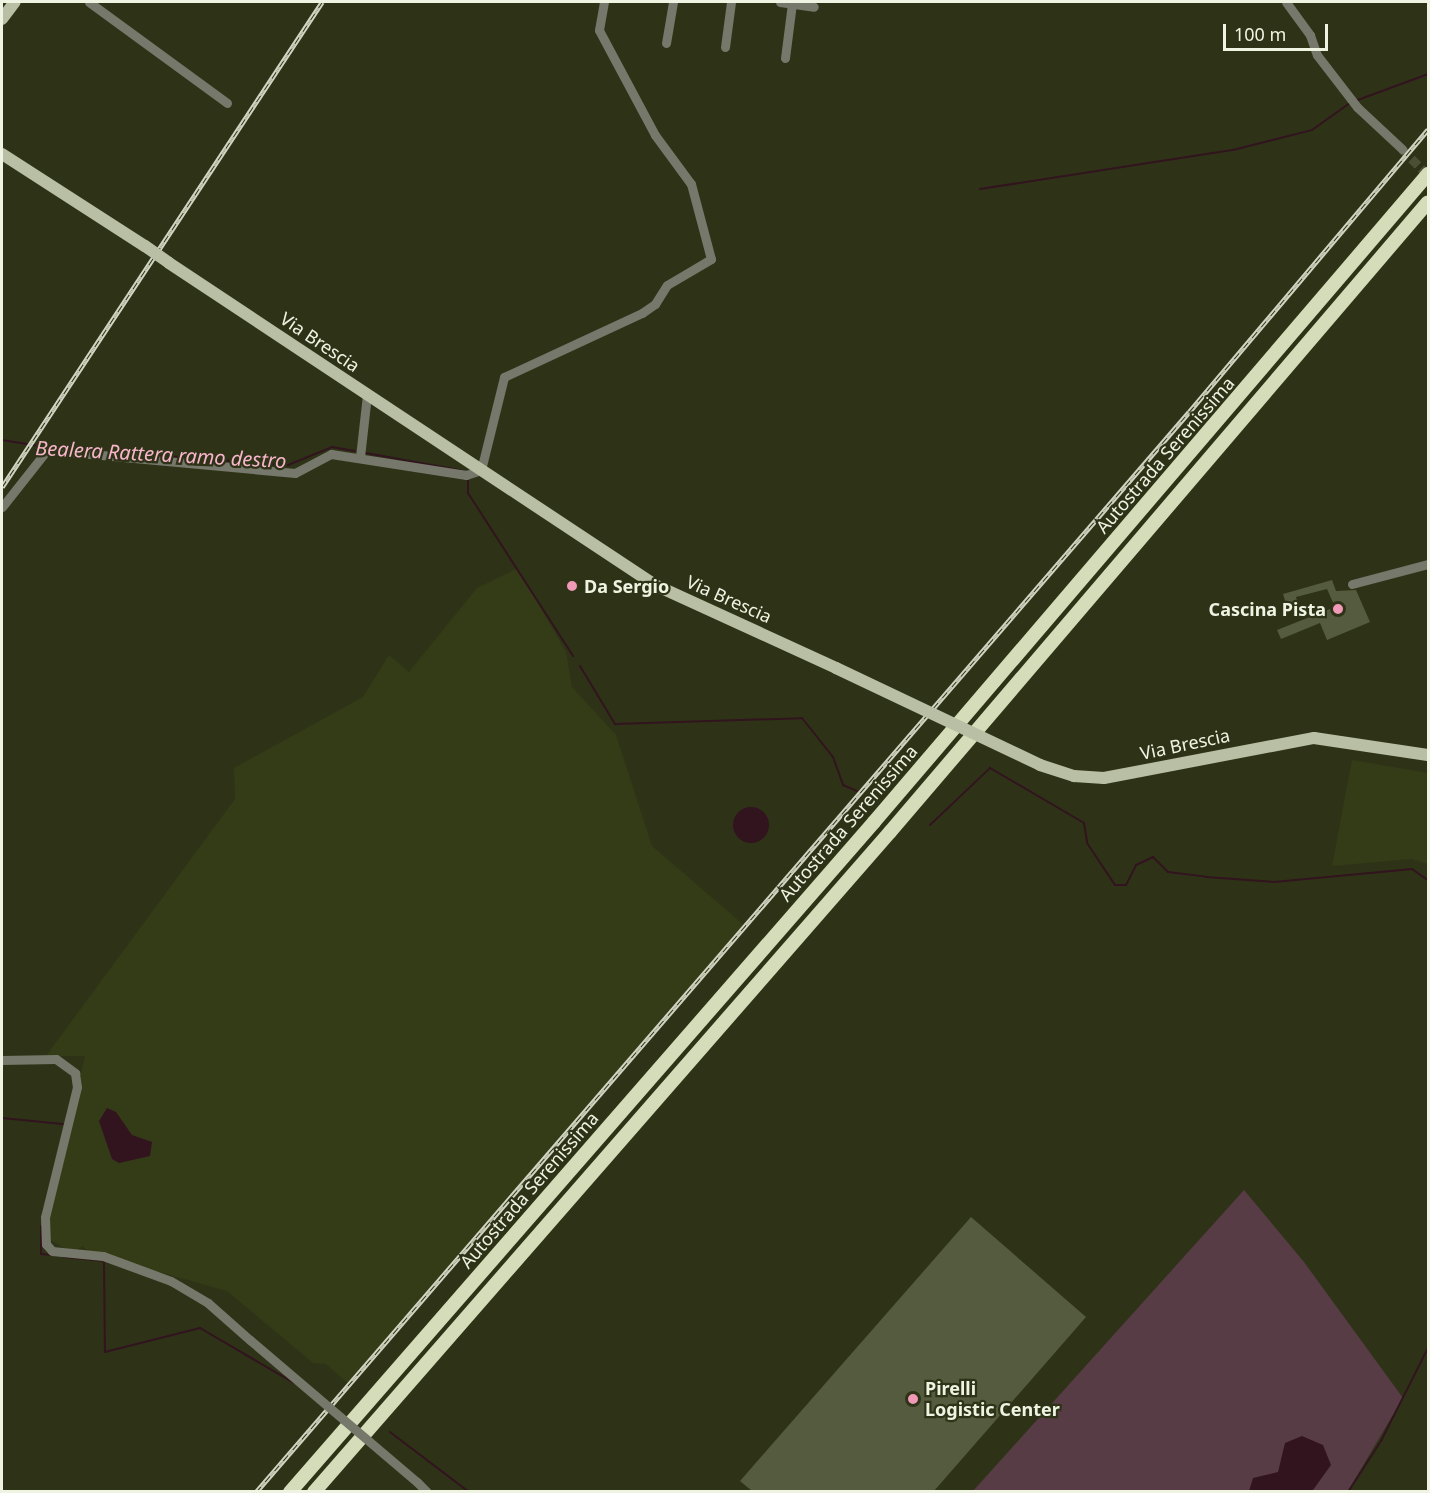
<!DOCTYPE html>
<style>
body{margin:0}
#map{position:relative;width:1430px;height:1493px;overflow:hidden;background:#2e3317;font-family:"Noto Sans",sans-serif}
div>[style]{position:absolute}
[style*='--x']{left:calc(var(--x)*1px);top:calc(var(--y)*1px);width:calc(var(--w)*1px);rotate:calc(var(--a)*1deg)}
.built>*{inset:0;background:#343b17}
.green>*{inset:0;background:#573b45}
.water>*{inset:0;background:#32141f}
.round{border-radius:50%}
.stream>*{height:2px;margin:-1px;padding:0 1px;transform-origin:1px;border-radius:1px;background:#32141f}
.building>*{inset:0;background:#555b3e}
.minor-tunnel>*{height:9px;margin-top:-4.5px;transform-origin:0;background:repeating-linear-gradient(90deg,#4b5035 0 9px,transparent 0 13.5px)}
.minor>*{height:9px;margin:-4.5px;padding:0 4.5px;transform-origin:4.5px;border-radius:4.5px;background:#75786a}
.major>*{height:12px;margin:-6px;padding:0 6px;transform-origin:6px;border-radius:6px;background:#b9bfa4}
.highway>*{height:14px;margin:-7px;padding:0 7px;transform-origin:7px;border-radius:7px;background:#d4dcba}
.rail>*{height:4.5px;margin-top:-2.25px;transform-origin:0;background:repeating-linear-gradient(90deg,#2e3317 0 7px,#d1d5c2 0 14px);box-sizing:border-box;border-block:2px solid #d1d5c2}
.minor-bridge>*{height:9px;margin:-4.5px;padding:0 4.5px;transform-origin:4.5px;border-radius:4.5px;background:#75786a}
.major-bridge>*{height:12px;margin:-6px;padding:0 6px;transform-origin:6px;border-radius:6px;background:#b9bfa4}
.dots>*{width:16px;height:16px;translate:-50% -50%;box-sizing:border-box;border:3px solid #2e3317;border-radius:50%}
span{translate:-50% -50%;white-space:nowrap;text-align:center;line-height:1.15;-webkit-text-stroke:4.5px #2e3317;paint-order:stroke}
.street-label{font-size:18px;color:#eff3e2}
.poi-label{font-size:18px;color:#eff3e2;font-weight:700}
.left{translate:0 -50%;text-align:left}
.right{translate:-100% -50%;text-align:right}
.water-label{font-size:20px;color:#f8b6cc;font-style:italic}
.frame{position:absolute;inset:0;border:3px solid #eff3e2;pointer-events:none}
.scale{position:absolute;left:1223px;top:24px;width:105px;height:27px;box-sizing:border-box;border:3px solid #eff3e2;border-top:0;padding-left:8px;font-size:18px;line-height:21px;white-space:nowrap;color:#eff3e2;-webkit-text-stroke:4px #2e3317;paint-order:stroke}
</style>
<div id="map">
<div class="built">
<div style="clip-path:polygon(518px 568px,566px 652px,572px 687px,616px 735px,652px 846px,745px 926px,349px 1384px,326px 1364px,313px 1363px,227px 1291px,88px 1252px,83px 1246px,72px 1252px,48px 1239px,48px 1217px,85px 1056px,46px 1056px,235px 799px,234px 768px,363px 697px,389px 655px,409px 672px,477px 588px)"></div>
<div style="clip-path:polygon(1352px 760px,1428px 773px,1428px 864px,1411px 859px,1332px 866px)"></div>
</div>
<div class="green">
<div style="clip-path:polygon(1244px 1190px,1304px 1262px,1403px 1398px,1348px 1491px,972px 1492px)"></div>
</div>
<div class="water">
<div class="round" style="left:733px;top:807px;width:36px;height:36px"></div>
<div style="clip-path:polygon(107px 1108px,116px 1112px,132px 1135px,152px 1142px,150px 1156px,119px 1163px,112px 1159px,99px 1121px)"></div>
<div style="clip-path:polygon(1302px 1436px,1323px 1445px,1331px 1465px,1313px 1490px,1249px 1491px,1253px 1478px,1278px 1472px,1285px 1443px)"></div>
</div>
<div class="stream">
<div style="--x:1355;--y:101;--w:78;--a:-20.3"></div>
<div style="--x:980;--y:189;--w:260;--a:-8.8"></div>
<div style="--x:1237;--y:149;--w:77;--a:-14.2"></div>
<div style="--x:1312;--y:130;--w:47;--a:-35.4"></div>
<div style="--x:2;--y:440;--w:44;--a:9.2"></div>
<div style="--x:366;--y:453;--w:96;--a:10.3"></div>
<div style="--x:137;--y:454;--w:151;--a:4.2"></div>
<div style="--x:288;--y:465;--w:48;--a:-22.2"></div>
<div style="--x:332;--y:447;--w:23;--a:10"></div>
<div style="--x:468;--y:478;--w:15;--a:90"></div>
<div style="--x:468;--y:493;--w:194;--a:57.2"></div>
<div style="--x:580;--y:666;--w:68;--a:58.9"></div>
<div style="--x:615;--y:724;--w:187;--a:-1.8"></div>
<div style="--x:802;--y:718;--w:50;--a:51.5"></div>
<div style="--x:833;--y:757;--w:30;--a:70"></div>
<div style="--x:843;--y:785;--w:15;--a:23"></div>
<div style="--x:930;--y:825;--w:83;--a:-43.5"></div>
<div style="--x:990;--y:768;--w:109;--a:30.3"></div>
<div style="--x:1084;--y:823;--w:20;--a:81"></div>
<div style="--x:1087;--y:843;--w:50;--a:56.3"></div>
<div style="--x:1115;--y:885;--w:11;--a:0"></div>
<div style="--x:1126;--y:885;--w:22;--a:-63"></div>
<div style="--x:1136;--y:865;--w:19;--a:-25"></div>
<div style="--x:1153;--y:857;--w:21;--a:45"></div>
<div style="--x:1168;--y:872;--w:38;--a:7"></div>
<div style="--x:1206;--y:877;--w:68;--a:4.2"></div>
<div style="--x:1274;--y:882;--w:139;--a:-5.4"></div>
<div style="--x:1412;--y:869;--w:19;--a:35"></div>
<div style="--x:2;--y:1118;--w:61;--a:5.6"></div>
<div style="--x:41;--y:1226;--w:28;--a:90"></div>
<div style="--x:41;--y:1254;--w:12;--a:5"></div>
<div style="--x:64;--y:1257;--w:40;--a:5.7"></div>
<div style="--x:104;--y:1261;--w:91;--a:89.4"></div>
<div style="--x:105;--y:1352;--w:98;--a:-14.2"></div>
<div style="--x:200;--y:1328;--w:109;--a:30.3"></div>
<div style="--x:390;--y:1432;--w:99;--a:37.2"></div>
<div style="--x:1348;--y:1492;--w:61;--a:-57.1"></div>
<div style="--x:1381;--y:1441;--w:104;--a:-63.2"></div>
</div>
<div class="building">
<div style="clip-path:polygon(1332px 580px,1336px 591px,1356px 590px,1370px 622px,1327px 640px,1320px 623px,1281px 639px,1277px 630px,1335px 607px,1327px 589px,1296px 597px,1298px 604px,1287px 607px,1283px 594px)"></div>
<div style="clip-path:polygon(971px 1217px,1086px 1317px,934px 1491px,752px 1491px,740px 1481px)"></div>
</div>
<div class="minor-tunnel">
<div style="--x:1402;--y:149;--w:37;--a:45"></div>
</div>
<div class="minor">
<div style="--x:89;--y:2;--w:171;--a:36.2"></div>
<div style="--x:780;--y:2;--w:34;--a:8"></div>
<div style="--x:1286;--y:2;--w:41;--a:54"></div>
<div style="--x:1310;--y:35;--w:21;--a:71"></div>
<div style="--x:1317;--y:55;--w:66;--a:52.4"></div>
<div style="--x:1357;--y:107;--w:62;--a:43"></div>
<div style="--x:666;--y:43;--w:42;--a:-80.3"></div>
<div style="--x:725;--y:47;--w:45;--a:-82.4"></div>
<div style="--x:785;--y:58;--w:55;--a:-82.7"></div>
<div style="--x:360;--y:457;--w:62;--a:-83.6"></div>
<div style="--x:2;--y:507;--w:73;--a:-51.7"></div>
<div style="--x:47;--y:450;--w:249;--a:5.3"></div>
<div style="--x:295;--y:473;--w:41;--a:-27.8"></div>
<div style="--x:331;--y:454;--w:137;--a:8.8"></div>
<div style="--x:466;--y:475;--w:16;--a:-18"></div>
<div style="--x:481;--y:470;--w:96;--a:-76.1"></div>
<div style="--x:504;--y:377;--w:152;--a:-24.9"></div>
<div style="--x:642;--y:313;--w:16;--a:-35"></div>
<div style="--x:655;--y:304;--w:22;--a:-58"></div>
<div style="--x:667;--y:285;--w:51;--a:-30.6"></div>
<div style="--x:711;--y:259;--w:78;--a:-104.9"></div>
<div style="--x:691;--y:184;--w:61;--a:-126.3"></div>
<div style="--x:655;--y:135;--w:119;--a:-118.1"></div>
<div style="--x:599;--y:30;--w:28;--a:-80"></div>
<div style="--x:1352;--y:584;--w:79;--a:-14.7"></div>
<div style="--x:2;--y:1060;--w:54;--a:-1.1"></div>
<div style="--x:56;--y:1059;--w:24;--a:36"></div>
<div style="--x:75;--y:1073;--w:14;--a:82"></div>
<div style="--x:77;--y:1087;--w:134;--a:103.8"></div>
<div style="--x:45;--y:1217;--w:27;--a:88"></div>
<div style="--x:46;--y:1244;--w:9;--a:49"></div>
<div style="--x:52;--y:1251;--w:51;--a:5.6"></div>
<div style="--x:103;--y:1256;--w:72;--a:20.2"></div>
<div style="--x:171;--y:1281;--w:43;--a:30.7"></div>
<div style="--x:208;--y:1303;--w:56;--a:41.4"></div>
<div style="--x:417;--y:1482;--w:14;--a:45"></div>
</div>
<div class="major">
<div style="--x:2;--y:19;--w:21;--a:-53"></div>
<div style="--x:2;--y:154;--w:170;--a:32.8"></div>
<div style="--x:169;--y:263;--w:583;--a:33.53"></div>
<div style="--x:655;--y:585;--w:199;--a:24.6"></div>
<div style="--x:1040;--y:765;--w:36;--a:18"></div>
<div style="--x:1074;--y:776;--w:30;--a:4"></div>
<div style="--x:1104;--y:778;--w:214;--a:-10.8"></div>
<div style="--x:1314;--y:738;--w:115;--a:8.5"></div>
</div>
<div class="highway">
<div style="--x:290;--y:1492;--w:889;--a:-48.92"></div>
<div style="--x:874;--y:822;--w:853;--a:-49.47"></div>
<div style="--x:314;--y:1492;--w:876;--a:-48.89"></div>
<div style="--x:890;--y:832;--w:828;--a:-49.5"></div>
</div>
<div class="rail">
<div style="--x:2;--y:487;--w:581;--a:-56.58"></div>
<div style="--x:256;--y:1492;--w:1427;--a:-49.18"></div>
<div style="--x:1189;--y:412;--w:370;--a:-49.8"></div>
</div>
<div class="minor-bridge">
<div style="--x:250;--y:1340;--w:219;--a:40.4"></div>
</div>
<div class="major-bridge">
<div style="--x:145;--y:246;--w:29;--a:35"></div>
<div style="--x:836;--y:668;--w:226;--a:25.4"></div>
</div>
<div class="dots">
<div style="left:572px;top:586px;background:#f09ab7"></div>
<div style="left:1338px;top:609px;background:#f09ab7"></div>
<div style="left:913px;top:1399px;background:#f09ab7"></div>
</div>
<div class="street-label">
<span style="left:320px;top:342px;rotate:34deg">Via Brescia</span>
<span style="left:1165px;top:455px;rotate:-49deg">Autostrada Serenissima</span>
<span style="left:729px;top:599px;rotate:24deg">Via Brescia</span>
<span style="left:1185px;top:744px;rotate:-12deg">Via Brescia</span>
<span style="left:848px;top:823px;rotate:-49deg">Autostrada Serenissima</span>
<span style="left:529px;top:1190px;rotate:-49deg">Autostrada Serenissima</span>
</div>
<div class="poi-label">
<span class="left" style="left:584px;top:586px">Da Sergio</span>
<span class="right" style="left:1326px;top:609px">Cascina Pista</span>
<span class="left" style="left:925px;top:1399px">Pirelli<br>Logistic Center</span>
</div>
<div class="water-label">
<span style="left:161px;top:454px;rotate:3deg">Bealera Rattera ramo destro</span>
</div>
<div class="frame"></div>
<div class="scale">100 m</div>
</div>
